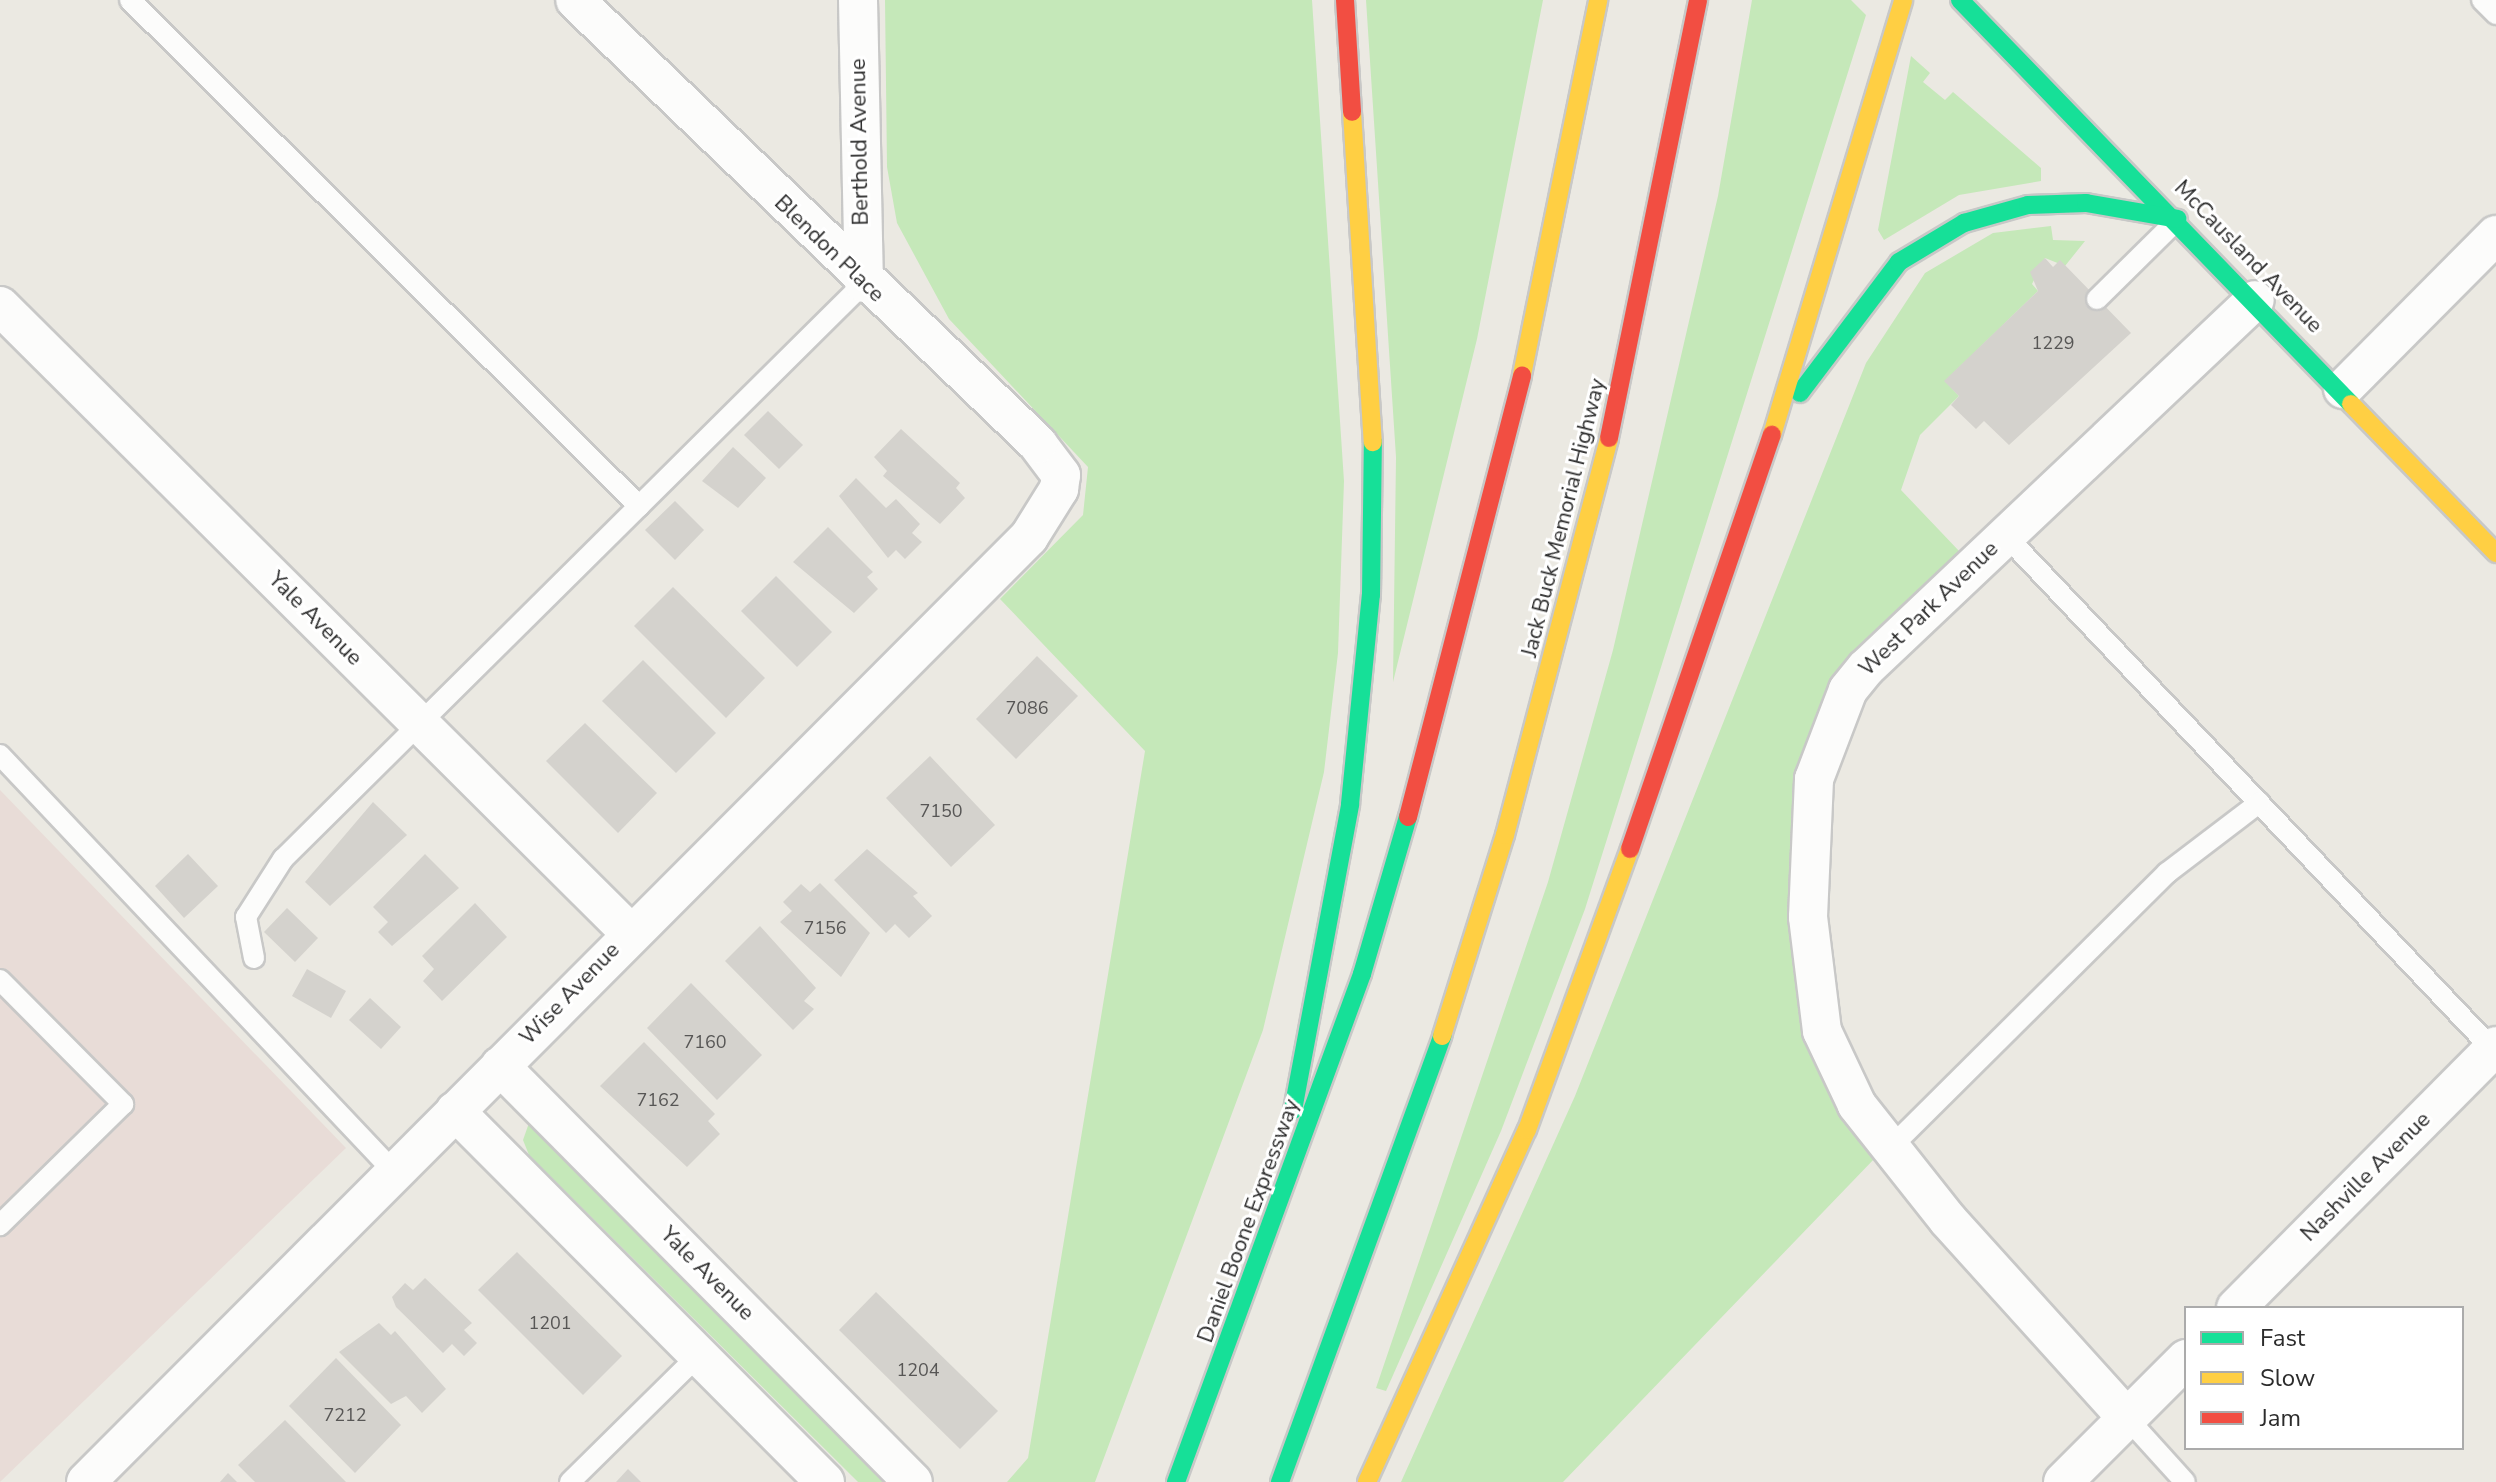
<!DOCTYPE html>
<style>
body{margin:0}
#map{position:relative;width:2496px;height:1482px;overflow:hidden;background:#ebe9e2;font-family:"Nunito Sans",sans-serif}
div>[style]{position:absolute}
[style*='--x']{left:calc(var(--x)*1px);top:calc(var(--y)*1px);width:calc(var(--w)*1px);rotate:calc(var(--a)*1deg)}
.medical>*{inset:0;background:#e8dcd7}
.green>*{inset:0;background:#c5e8b9}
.building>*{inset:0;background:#d4d2cd}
.roads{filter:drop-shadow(2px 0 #c8c8c7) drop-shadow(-2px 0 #c8c8c7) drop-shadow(0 2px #c8c8c7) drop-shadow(0 -2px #c8c8c7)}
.lane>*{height:20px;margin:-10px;padding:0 10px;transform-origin:10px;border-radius:10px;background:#fcfcfb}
.street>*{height:38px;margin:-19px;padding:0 19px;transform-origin:19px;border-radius:19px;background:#fcfcfb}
.fast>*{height:18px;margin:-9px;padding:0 9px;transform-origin:9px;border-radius:9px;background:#16e098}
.slow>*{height:18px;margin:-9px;padding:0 9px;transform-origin:9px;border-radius:9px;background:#ffcf43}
.jam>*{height:18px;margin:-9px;padding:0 9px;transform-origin:9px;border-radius:9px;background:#f24e42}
span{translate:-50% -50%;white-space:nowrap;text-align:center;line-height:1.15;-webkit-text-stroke:6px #fff;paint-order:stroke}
.number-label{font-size:18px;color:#575655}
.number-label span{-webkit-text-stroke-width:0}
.street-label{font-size:22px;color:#2c2c2c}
.legend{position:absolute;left:2184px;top:1306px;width:280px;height:144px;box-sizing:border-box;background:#fff;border:2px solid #ababab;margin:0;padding:10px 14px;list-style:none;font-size:24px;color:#2c2c2c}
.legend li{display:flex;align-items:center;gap:16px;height:40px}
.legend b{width:40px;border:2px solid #ababab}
</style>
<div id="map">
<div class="medical">
<div style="clip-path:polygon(0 790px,346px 1148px,0 1482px)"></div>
</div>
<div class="green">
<div style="clip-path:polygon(885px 0,1312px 0,1344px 481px,1338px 653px,1324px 772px,1263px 1030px,1095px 1482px,1007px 1482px,1028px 1458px,1145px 751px,1000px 599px,1083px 515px,1088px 467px,949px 319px,897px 223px,887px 167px)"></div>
<div style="clip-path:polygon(1366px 0,1543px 0,1477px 339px,1393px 682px,1396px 457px)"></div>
<div style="clip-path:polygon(1752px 0,1851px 0,1866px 15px,1585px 909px,1501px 1131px,1386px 1391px,1376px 1388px,1548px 882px,1613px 650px,1718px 196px)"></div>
<div style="clip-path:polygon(1911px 56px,1930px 73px,1923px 82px,1945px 100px,1953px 92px,2041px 168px,2041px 181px,1959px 195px,1884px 240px,1878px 230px)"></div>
<div style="clip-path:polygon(2051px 226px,2053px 240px,2085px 241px,2065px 266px,2045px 258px,2032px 284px,2038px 291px,1945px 381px,1959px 396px,1920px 435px,1901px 490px,1960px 552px,1853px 658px,1824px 697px,1805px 745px,1796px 941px,1876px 1157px,1563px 1482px,1401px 1482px,1575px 1096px,1866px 363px,1925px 273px,1993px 233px)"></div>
<div style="clip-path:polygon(529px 1123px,545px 1124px,896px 1482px,858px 1482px,529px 1155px,523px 1140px)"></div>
</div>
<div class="building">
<div style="clip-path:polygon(2045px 258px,2053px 267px,2060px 260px,2131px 333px,2009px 445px,1984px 421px,1976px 429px,1951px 405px,1959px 396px,1944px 381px,2038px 291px,2030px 272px)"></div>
<div style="clip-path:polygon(768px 411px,803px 445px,779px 469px,744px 435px)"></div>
<div style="clip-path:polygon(901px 429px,960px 483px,956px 488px,965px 498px,940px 524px,883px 476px,887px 471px,874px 457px)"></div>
<div style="clip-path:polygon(733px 447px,766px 478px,738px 508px,702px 481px)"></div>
<div style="clip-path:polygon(856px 478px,886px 508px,896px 499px,920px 524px,912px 533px,922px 542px,905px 559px,896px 550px,888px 558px,839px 496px)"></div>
<div style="clip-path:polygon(675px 501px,704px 530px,675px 560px,645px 530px)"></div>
<div style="clip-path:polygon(828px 527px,873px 572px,867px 577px,878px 589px,854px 613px,793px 562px)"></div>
<div style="clip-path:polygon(776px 576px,832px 632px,797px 667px,741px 611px)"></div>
<div style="clip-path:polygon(673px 587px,765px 678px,726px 718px,634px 626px)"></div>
<div style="clip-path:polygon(1037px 656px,1078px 696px,1016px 759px,976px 719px)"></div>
<div style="clip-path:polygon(643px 660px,716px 733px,676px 773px,602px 701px)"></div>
<div style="clip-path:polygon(585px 723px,657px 793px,618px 833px,546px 761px)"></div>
<div style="clip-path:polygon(930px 756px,995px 825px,951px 867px,886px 798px)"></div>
<div style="clip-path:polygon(373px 802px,407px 835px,330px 906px,305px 882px)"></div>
<div style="clip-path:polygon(867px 849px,918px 893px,913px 896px,932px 916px,909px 938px,895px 924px,886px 933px,834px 880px)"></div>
<div style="clip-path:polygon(188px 854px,218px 886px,184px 918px,155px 886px)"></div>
<div style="clip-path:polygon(425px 854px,459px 888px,392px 946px,378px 932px,388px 922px,373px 907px)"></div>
<div style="clip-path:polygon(820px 883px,870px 933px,841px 977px,780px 922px,792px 911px,783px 902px,801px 884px,810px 892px)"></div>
<div style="clip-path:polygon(475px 903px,507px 937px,442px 1001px,423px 981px,434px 969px,422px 956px)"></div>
<div style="clip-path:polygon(287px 908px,318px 938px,295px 962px,264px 932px)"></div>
<div style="clip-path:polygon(760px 926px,816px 988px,804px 1001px,814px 1009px,793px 1030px,725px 961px)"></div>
<div style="clip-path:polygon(307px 969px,346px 991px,331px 1018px,292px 996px)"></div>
<div style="clip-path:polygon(691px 983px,762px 1055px,717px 1100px,647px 1028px)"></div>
<div style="clip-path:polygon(370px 998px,401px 1027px,381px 1049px,349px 1020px)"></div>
<div style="clip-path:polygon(644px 1042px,715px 1114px,708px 1121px,720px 1134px,687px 1167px,600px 1086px)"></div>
<div style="clip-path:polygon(517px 1252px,622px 1356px,583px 1395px,478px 1290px)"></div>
<div style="clip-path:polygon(425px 1278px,472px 1323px,464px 1330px,477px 1343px,464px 1356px,452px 1344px,443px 1353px,396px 1307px,392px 1297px,405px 1283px,413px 1290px)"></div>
<div style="clip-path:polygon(876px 1292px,998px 1411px,960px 1449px,839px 1330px)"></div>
<div style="clip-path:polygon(379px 1323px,391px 1335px,395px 1331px,446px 1389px,422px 1413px,406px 1396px,391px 1404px,339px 1352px)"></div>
<div style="clip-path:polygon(336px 1358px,401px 1425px,355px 1473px,289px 1406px)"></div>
<div style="clip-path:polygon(285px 1420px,346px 1482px,255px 1482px,238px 1465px)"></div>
<div style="clip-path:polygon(628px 1469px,641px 1482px,616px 1482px)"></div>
<div style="clip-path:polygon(228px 1473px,237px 1482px,220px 1482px)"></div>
</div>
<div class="roads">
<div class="lane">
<div style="--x:130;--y:0;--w:718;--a:44.83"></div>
<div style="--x:2482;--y:0;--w:20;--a:45"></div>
<div style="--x:2097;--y:299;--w:112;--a:-44.6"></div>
<div style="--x:2005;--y:535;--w:714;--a:46.53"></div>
<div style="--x:0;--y:755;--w:574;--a:46.62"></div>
<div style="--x:254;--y:958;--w:42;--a:-101"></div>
<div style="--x:246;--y:917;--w:69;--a:-57.5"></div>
<div style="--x:283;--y:859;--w:818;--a:-44.75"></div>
<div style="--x:0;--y:980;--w:175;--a:45.2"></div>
<div style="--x:123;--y:1104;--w:173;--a:135.5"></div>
<div style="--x:1891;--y:1147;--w:389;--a:-44.8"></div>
<div style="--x:2167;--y:873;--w:116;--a:-37.3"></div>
<div style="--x:2127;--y:1418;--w:86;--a:47.8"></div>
<div style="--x:570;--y:1482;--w:181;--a:-44.6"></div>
</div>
<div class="street">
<div style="--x:858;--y:0;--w:283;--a:88.8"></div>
<div style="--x:0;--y:306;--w:889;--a:44.86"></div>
<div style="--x:2343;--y:389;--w:217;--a:-45.2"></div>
<div style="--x:500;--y:1066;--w:586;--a:45.21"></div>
<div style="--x:455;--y:1111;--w:524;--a:45.08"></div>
<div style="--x:2236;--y:1308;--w:369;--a:-45.2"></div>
<div style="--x:2127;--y:1418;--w:267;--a:-132.1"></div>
<div style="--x:1948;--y:1220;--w:147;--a:-128.4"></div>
<div style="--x:1857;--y:1105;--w:82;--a:-115.3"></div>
<div style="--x:1822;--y:1031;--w:115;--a:-97"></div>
<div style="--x:1808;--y:917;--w:138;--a:-87.5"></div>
<div style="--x:1814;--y:779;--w:95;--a:-69.1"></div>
<div style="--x:1848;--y:690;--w:28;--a:-51"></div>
<div style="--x:1866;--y:668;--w:535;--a:-43.41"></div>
<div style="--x:86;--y:1482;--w:1335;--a:-45.06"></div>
<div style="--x:1029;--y:537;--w:57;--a:-58"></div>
<div style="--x:1059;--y:489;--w:14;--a:-82"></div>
<div style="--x:1061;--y:475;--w:39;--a:-127"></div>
<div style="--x:1038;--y:444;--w:641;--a:-136.2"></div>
<div style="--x:2063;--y:1482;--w:174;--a:-45"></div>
</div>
<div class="fast">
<div style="--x:1960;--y:0;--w:562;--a:45.94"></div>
<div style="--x:1800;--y:393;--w:164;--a:-52.9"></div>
<div style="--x:1899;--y:262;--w:76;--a:-31"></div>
<div style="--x:1964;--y:223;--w:66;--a:-15.7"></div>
<div style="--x:2028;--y:205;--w:58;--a:-2"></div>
<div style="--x:2086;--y:203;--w:93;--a:9.9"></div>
<div style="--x:1293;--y:1110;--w:311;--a:-79.4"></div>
<div style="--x:1350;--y:804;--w:210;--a:-84.3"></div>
<div style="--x:1371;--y:595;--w:153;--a:-89.3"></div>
<div style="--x:1176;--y:1482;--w:541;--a:-69.89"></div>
<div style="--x:1362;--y:974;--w:164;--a:-73.7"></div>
<div style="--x:1280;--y:1482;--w:475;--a:-70"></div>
</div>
<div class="slow">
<div style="--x:1352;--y:112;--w:331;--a:86.4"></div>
<div style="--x:1522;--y:375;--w:383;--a:-78.5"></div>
<div style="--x:2351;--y:404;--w:208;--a:45.8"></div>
<div style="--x:1772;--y:435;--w:454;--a:-73.2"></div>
<div style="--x:1442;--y:1036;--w:211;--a:-72.6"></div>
<div style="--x:1505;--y:835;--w:410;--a:-75.3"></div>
<div style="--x:1367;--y:1482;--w:387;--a:-65.6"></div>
<div style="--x:1527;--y:1130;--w:299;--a:-69.9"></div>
</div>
<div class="jam">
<div style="--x:1345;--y:0;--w:112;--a:86.4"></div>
<div style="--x:1609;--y:438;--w:447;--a:-78.5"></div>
<div style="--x:1408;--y:817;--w:456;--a:-75.5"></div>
<div style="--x:1630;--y:849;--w:438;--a:-71.1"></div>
</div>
</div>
<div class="number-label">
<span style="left:2053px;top:343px">1229</span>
<span style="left:1027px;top:708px">7086</span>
<span style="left:941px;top:811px">7150</span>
<span style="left:825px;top:928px">7156</span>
<span style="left:705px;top:1042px">7160</span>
<span style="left:658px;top:1100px">7162</span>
<span style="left:550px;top:1323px">1201</span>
<span style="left:918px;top:1370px">1204</span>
<span style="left:345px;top:1415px">7212</span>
</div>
<div class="street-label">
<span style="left:860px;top:142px;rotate:-91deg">Berthold Avenue</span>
<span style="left:829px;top:249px;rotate:44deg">Blendon Place</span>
<span style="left:2248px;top:257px;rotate:46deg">McCausland Avenue</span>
<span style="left:1564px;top:518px;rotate:-76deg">Jack Buck Memorial Highway</span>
<span style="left:1929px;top:609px;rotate:-44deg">West Park Avenue</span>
<span style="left:315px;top:619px;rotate:45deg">Yale Avenue</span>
<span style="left:570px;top:994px;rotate:-46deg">Wise Avenue</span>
<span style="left:2366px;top:1177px;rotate:-45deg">Nashville Avenue</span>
<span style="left:1249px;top:1221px;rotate:-70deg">Daniel Boone Expressway</span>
<span style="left:707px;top:1274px;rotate:45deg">Yale Avenue</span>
</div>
<ul class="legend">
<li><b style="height:10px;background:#16e098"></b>Fast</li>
<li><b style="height:10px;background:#ffcf43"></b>Slow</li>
<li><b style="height:10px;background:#f24e42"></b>Jam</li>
</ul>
</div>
